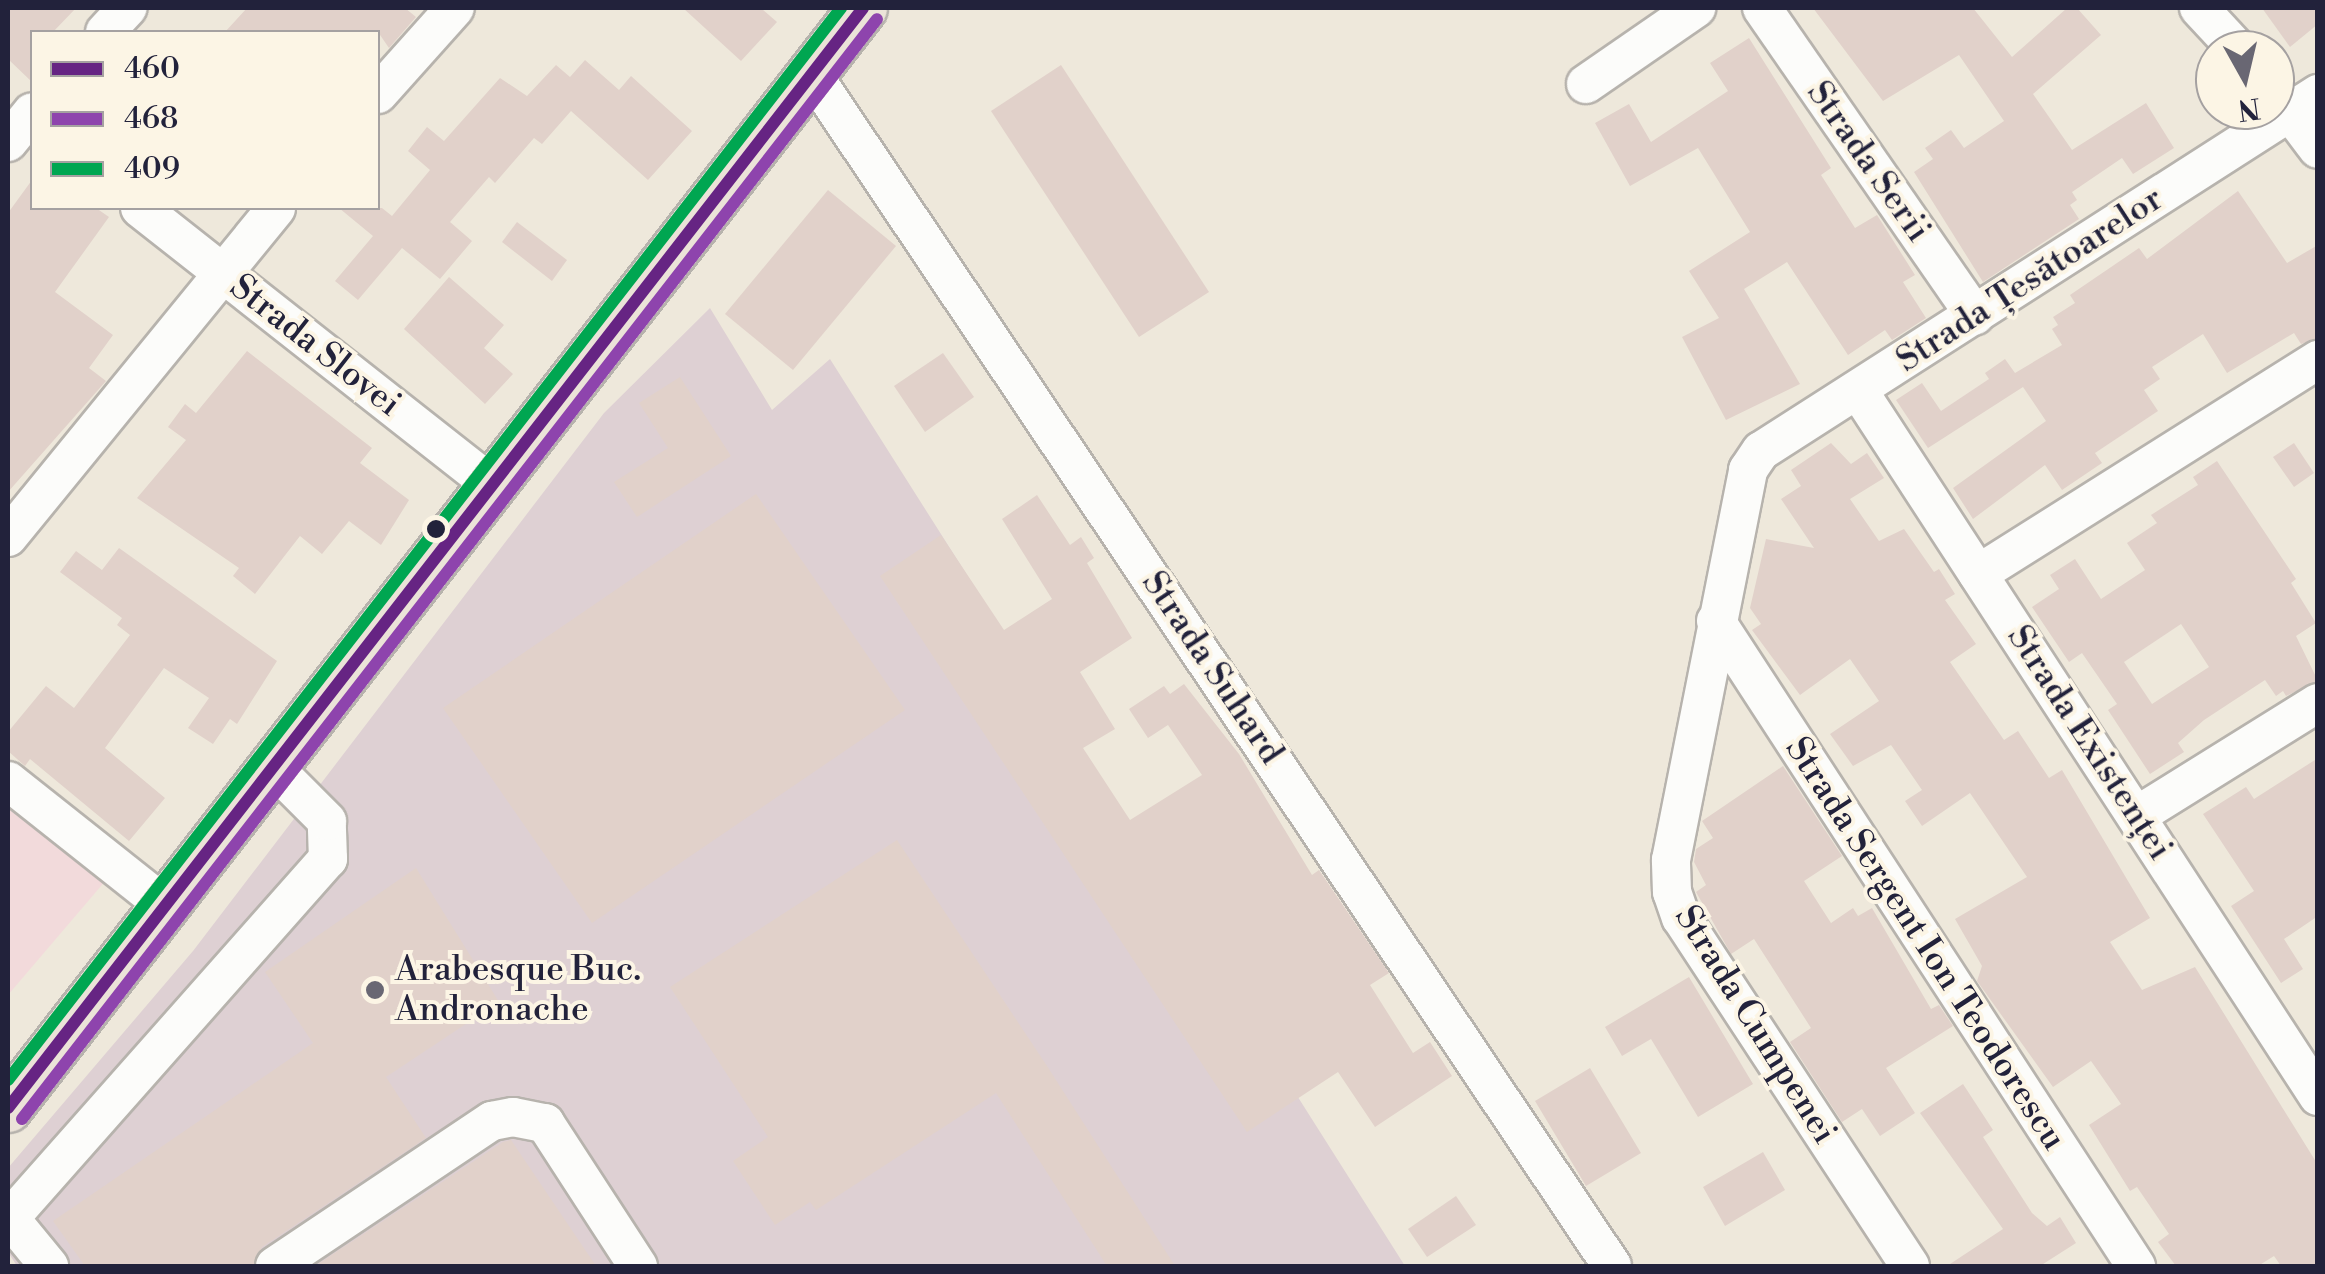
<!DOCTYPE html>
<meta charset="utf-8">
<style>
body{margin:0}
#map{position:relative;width:2325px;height:1274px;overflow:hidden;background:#eee8db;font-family:"Libre Bodoni",serif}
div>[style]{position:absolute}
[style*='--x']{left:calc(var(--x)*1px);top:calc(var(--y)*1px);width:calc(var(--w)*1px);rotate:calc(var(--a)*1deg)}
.built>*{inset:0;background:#f2dadb}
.industrial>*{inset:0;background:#ded0d3}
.building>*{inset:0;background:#e1d1ca}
.roads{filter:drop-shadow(2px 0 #b7b3ad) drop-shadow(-2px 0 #b7b3ad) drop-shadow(0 2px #b7b3ad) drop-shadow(0 -2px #b7b3ad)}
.minor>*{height:38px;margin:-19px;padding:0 19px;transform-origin:19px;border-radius:19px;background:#fcfcfa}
.major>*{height:48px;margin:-24px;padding:0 24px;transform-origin:24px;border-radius:24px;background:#ebe3d8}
.bus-1>*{height:12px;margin:-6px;padding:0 6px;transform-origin:6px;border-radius:6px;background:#662483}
.bus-2>*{height:12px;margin:-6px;padding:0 6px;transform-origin:6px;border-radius:6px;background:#8e44ad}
.bus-3>*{height:12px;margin:-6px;padding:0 6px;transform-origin:6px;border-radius:6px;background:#00a651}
.dots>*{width:28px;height:28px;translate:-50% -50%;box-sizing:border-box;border:5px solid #fcf5e5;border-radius:50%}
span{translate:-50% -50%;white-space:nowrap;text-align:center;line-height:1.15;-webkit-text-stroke:8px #fcf5e5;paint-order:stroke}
.street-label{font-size:35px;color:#22223b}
.poi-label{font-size:35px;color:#22223b}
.left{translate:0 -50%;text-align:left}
.frame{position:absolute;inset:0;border:10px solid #22223b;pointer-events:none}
.legend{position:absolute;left:30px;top:30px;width:350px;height:180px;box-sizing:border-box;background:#fcf5e5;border:2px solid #a5a1a1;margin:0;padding:12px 18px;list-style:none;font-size:30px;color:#22223b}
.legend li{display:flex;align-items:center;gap:20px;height:50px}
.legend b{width:50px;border:2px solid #a5a1a1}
.north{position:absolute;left:2195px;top:30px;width:100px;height:100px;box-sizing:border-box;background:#fcf5e5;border:2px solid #a5a1a1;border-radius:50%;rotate:172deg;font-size:28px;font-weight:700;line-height:40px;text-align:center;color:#22223b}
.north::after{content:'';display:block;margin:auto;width:35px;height:45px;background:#696773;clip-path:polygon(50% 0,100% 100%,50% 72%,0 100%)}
</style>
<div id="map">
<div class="built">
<div style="clip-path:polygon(8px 804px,107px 879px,8px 995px)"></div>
</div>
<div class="industrial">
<div style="clip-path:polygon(710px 308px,772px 410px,830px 359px,1405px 1266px,17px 1266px,8px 1252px,8px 1168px,193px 951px,604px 413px)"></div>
</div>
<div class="building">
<div style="clip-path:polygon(8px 8px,76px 8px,53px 32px,32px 32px,32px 82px,8px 59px)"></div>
<div style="clip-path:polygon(247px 8px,405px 8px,416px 17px,389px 48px,378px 32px,225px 32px)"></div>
<div style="clip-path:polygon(683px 8px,761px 8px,777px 22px,741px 61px)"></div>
<div style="clip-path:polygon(1813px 8px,1973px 8px,2012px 57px,2067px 8px,2077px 8px,2101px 35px,2033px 94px,2072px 150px,2146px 103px,2174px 148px,2133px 174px,2122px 158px,2072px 192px,2077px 200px,2070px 205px,2079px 219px,1983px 282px,1914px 172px,1933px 159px,1925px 148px,1951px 130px,1964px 148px,2004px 121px,1959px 55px,1883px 101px)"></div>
<div style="clip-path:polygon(2262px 8px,2318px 8px,2318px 24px,2290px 47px)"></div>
<div style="clip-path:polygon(1749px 38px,1831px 168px,1821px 175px,1855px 228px,1877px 215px,1915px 275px,1903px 282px,1926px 318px,1892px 340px,1885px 330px,1848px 355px,1787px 262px,1744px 289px,1800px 384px,1726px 420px,1682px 337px,1719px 318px,1689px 271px,1750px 232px,1698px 148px,1630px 186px,1595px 123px,1629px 104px,1651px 142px,1728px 91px,1710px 63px)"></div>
<div style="clip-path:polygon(585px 60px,619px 90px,631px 76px,692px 131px,648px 180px,571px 111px,542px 144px,534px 138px,495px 183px,489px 177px,450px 222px,472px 241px,440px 279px,402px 248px,358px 300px,335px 281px,373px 236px,339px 208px,382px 208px,392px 216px,430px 170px,408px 151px,427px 127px,444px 141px,500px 78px,527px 96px,556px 65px,570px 77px)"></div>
<div style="clip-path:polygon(1061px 65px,1209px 292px,1139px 337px,991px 111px)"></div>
<div style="clip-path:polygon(32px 180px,32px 208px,96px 208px,109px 217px,55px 292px,113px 335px,89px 368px,106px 381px,8px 492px,8px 213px)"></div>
<div style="clip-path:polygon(828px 190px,896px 246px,793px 370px,725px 314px)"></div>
<div style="clip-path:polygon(2238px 191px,2287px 263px,2318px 245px,2318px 338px,2301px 344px,2294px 333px,2227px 373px,2203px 334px,2152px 367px,2160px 379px,2144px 390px,2158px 411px,2095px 453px,2102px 463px,2062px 490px,2045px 465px,1973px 519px,1953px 488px,2046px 421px,2023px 387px,1928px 448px,1896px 400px,1922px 383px,1941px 411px,1989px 379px,1985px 373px,2005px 359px,2015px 373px,2062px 345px,2052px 329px,2058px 325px,2053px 317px,2075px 303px,2070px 295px,2139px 248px,2147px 259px)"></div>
<div style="clip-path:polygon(517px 222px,567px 260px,552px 281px,502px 242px)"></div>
<div style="clip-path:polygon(449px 277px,504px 325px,484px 348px,513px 374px,485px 404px,404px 329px)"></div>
<div style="clip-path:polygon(247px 351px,372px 448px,360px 463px,409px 500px,381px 545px,349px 521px,322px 554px,300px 536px,255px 594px,233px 576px,239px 568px,137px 498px,186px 440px,168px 427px,185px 404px,196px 413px)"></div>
<div style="clip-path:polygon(943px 353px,974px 397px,925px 432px,894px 386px)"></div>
<div style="clip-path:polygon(680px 377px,731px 456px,637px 517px,614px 482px,668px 448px,639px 403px)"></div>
<div style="clip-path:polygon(1831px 443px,1851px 464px,1867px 453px,1884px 478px,1850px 499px,1879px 541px,1904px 529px,1934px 572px,1939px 569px,1955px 594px,1945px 600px,1976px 644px,1950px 662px,2004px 740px,2018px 731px,2049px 778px,2062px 770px,2150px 918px,2110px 942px,2142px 990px,2195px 967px,2318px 1165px,2318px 1266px,2281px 1266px,2274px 1256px,2258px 1266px,2176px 1266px,2158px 1242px,2169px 1234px,2137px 1187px,2130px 1191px,2089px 1125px,2121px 1104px,2091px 1061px,2053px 1087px,1977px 981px,1982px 966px,1955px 919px,2027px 877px,1970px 793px,1922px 826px,1905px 801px,1922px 790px,1891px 745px,1853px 766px,1830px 734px,1879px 701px,1850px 659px,1800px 695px,1752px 630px,1761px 624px,1750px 608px,1766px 539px,1814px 548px,1781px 499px,1801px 486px,1791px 470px)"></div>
<div style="clip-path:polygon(2294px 443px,2314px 473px,2294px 487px,2273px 457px)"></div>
<div style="clip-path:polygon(evenodd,2217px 461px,2296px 579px,2291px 583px,2316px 623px,2296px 636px,2318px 681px,2286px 696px,2283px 691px,2276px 696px,2265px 680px,2204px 720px,2178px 743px,2184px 752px,2150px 774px,2108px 710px,2117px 704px,2082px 653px,2069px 662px,2032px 607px,2059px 589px,2050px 575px,2075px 559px,2101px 599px,2145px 570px,2127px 543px,2157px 523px,2151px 515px,2198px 485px,2193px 477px,2217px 461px,2181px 624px,2209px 667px,2152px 704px,2124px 662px,2181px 624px)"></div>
<div style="clip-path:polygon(756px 494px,905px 710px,592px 923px,443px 708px)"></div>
<div style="clip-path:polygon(1037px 495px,1070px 545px,1081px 537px,1094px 558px,1087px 563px,1132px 638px,1080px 672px,1115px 729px,1083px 748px,1130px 820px,1202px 775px,1168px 725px,1148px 738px,1129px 709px,1164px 686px,1170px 694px,1184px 684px,1239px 754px,1312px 875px,1319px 870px,1389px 973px,1370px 985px,1413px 1053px,1430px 1042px,1452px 1076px,1375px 1127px,1338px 1072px,1247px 1132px,880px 576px,941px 535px,1004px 630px,1052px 599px,1002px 519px)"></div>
<div style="clip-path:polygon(119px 548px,277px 661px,237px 724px,230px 719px,213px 744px,188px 728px,209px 698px,164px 668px,105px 748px,165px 798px,129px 841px,30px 759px,25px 766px,8px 751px,8px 732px,46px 686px,74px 708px,130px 635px,117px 625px,122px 618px,60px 572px,76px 551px,102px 570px)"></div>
<div style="clip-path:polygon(2318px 758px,2318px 916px,2284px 939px,2303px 969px,2281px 983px,2231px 906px,2254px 891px,2203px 814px,2246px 787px,2254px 799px)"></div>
<div style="clip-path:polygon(1783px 766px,1842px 856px,1804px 881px,1831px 923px,1853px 908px,1858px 916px,1872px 908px,1931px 1009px,1939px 1005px,1953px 1026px,1886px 1068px,1915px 1113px,1880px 1136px,1862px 1109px,1842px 1122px,1790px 1042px,1811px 1028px,1754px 939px,1731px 954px,1696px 892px,1706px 885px,1694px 862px,1696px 849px,1713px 838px,1702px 821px)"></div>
<div style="clip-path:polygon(897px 840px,1047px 1066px,1175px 1266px,1107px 1266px,996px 1093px,816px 1210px,810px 1202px,775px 1225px,733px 1161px,768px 1137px,670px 987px)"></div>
<div style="clip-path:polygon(416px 868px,499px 1002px,386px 1077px,426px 1138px,262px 1247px,253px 1266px,85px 1266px,53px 1221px,313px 1043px,265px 972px)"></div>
<div style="clip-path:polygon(1689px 977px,1753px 1084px,1698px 1117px,1651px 1039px,1622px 1056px,1605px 1027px)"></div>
<div style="clip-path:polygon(1590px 1068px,1641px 1153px,1586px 1186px,1535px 1101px)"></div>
<div style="clip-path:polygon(1963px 1084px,1993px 1130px,1983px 1137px,2032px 1213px,2047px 1226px,2060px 1217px,2076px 1243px,2040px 1266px,1947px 1266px,2003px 1229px,1920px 1113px)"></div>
<div style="clip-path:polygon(511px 1140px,596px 1266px,315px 1266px,503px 1142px)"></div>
<div style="clip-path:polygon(1763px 1152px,1785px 1190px,1725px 1226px,1703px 1187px)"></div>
<div style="clip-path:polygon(1456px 1196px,1476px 1225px,1427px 1257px,1408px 1229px)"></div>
</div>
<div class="roads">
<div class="minor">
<div style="--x:1762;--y:8;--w:374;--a:55.3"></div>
<div style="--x:2199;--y:8;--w:57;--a:47.1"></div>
<div style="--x:105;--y:32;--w:33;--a:-47"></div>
<div style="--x:810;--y:71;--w:1439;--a:56.13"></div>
<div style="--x:1586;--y:84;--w:134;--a:-34.6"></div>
<div style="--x:2275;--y:92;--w:71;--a:53"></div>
<div style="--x:378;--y:94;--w:115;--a:-48.2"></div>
<div style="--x:8;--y:142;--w:38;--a:-51"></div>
<div style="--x:140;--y:208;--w:445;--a:38.2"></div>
<div style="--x:1858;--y:390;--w:843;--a:56.91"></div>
<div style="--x:8;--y:537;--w:424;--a:-50.8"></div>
<div style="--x:1978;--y:574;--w:402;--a:-32.2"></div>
<div style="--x:1716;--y:621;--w:770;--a:56.93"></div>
<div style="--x:8;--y:781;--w:196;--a:38.4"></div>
<div style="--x:2138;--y:815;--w:212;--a:-31.9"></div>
<div style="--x:8;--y:1216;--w:65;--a:50.6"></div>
<div style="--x:10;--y:1218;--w:480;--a:-48.5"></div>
<div style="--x:328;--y:859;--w:38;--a:-92"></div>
<div style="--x:327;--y:821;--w:81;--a:-135"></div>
<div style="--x:275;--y:1266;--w:261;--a:-33.8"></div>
<div style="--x:492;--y:1121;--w:21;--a:-11"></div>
<div style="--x:513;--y:1117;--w:33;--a:11"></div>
<div style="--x:545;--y:1123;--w:171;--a:57"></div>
<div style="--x:1910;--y:1266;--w:417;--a:-123.3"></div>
<div style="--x:1681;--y:918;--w:28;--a:-109"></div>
<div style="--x:1672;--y:892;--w:32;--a:-92"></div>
<div style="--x:1671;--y:860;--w:398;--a:-78.8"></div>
<div style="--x:1748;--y:470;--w:23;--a:-56"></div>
<div style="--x:1761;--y:451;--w:662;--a:-32.66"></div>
</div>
<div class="major">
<div style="--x:8;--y:1108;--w:1393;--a:-52.14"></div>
</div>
</div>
<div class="bus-1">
<div style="--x:8;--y:1108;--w:1393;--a:-52.14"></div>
</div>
<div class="bus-2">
<div style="--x:22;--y:1119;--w:1393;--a:-52.14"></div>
</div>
<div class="bus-3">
<div style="--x:8;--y:1080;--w:1358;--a:-52.15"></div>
</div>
<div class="dots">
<div style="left:436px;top:529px;background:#22223b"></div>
<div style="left:375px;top:990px;background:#696773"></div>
</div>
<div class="street-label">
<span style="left:1868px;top:162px;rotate:55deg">Strada Serii</span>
<span style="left:2030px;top:280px;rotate:-33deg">Strada Țesătoarelor</span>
<span style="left:315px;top:346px;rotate:38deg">Strada Slovei</span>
<span style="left:1212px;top:668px;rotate:56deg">Strada Suhard</span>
<span style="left:2089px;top:743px;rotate:57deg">Strada Existenței</span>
<span style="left:1925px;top:944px;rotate:57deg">Strada Sergent Ion Teodorescu</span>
<span style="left:1755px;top:1025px;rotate:58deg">Strada Cumpenei</span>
</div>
<div class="poi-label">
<span class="left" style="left:395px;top:990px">Arabesque Buc.<br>Andronache</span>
</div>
<div class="frame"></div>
<ul class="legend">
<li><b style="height:12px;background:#662483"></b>460</li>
<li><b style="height:12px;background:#8e44ad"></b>468</li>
<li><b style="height:12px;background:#00a651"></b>409</li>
</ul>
<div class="north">N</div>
</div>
